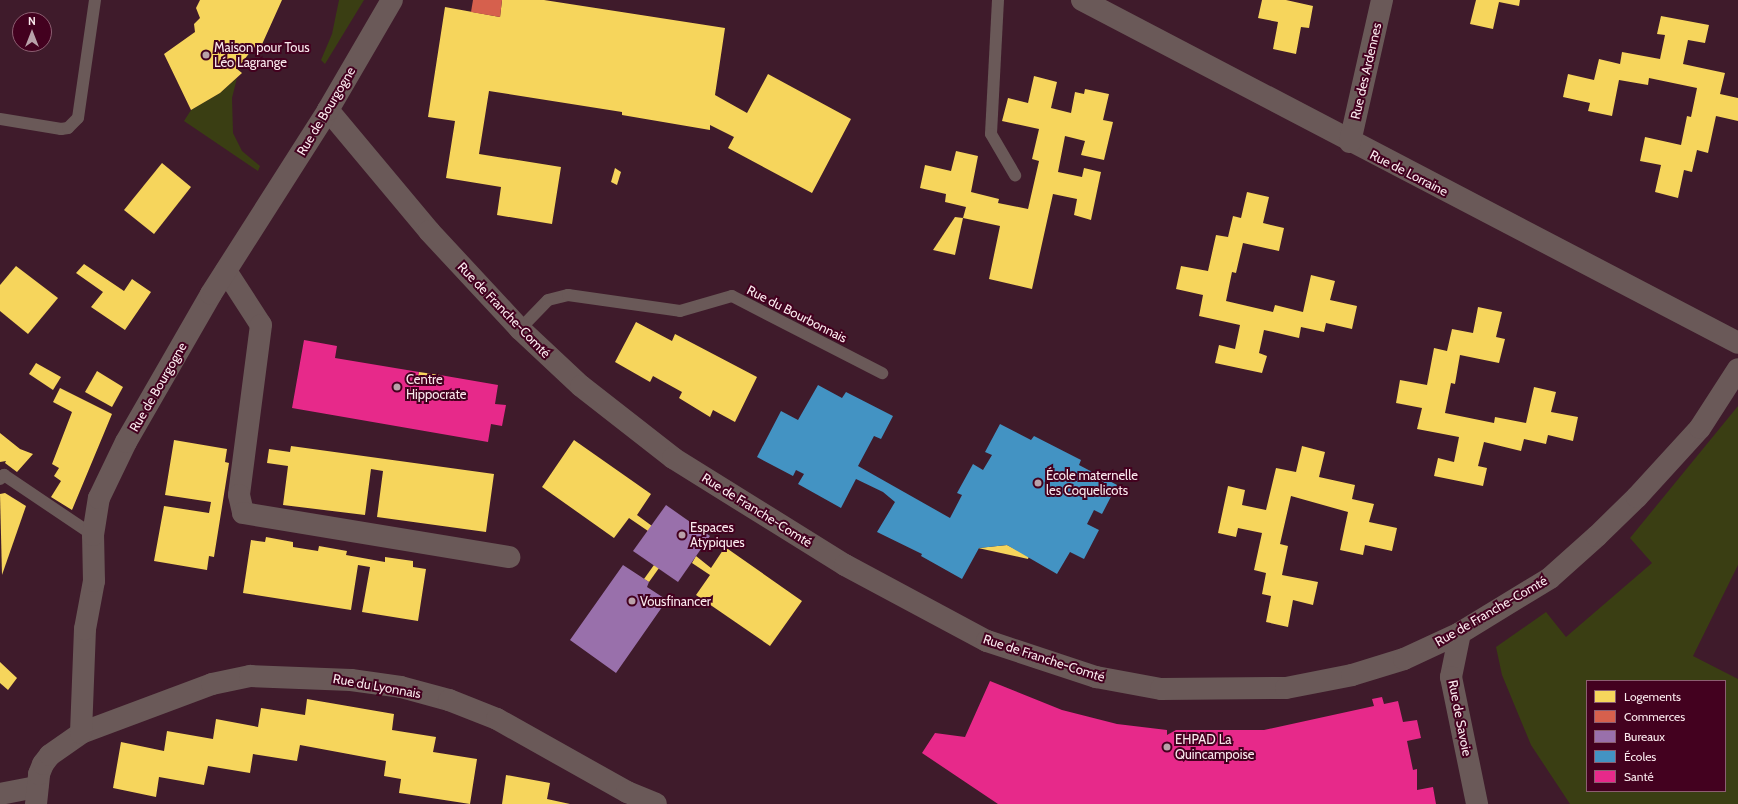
<!DOCTYPE html>
<meta charset="utf-8">
<style>
body{margin:0}
#map{position:relative;width:1738px;height:804px;overflow:hidden;background:#3f1b2b;font-family:Cabin,sans-serif}
div>[style]{position:absolute}
[style*='--x']{left:calc(var(--x)*1px);top:calc(var(--y)*1px);width:calc(var(--w)*1px);rotate:calc(var(--a)*1deg)}
.green>*{inset:0;background:#3a3e13}
.homes>*{inset:0;background:#f6d55c}
.shops>*{inset:0;background:#d6604d}
.offices>*{inset:0;background:#9970ab}
.schools>*{inset:0;background:#4393c3}
.health>*{inset:0;background:#e7298a}
.lane>*{height:12px;margin:-6px;padding:0 6px;transform-origin:6px;border-radius:6px;background:#6a5958}
.street>*{height:22px;margin:-11px;padding:0 11px;transform-origin:11px;border-radius:11px;background:#6a5958}
.dots>*{width:11px;height:11px;translate:-50% -50%;box-sizing:border-box;border:2px solid #43011f;border-radius:50%}
span{translate:-50% -50%;white-space:nowrap;text-align:center;line-height:1.15;-webkit-text-stroke:4px #43011f;paint-order:stroke}
.poi-label{font-size:13px;color:#fae9ed}
.left{translate:0 -50%;text-align:left}
.street-label{font-size:13px;color:#fae9ed}
.legend{position:absolute;left:1586px;top:680px;width:140px;height:112px;box-sizing:border-box;background:#43011f;border:1px solid #8c5e71;margin:0;padding:5px 7px;list-style:none;font-size:12px;color:#fae9ed}
.legend li{display:flex;align-items:center;gap:8px;height:20px}
.legend b{width:20px;border:1px solid #8c5e71}
.north{position:absolute;left:12px;top:12px;width:40px;height:40px;box-sizing:border-box;background:#43011f;border:1px solid #8c5e71;border-radius:50%;rotate:0deg;font-size:11px;font-weight:700;line-height:16px;text-align:center;color:#fae9ed}
.north::after{content:'';display:block;margin:auto;width:14px;height:18px;background:#b9a1a9;clip-path:polygon(50% 0,100% 100%,50% 72%,0 100%)}
</style>
<div id="map">
<div class="green">
<div style="clip-path:polygon(339px 0,364px 0,325px 64px,321px 60px,332px 34px)"></div>
<div style="clip-path:polygon(237px 78px,232px 98px,233px 133px,242px 151px,260px 166px,258px 171px,184px 121px,191px 110px,220px 93px)"></div>
<div style="clip-path:polygon(evenodd,1738px 406px,1738px 565px,1693px 656px,1738px 679px,1738px 804px,1570px 804px,1531px 745px,1502px 675px,1496px 647px,1546px 612px,1566px 637px,1652px 563px,1630px 538px,1738px 406px,1587px 681px,1725px 681px,1725px 791px,1587px 791px,1587px 681px)"></div>
</div>
<div class="homes">
<div style="clip-path:polygon(200px 0,282px 0,259px 51px,254px 47px,237px 69px,242px 73px,220px 93px,191px 110px,164px 54px,195px 32px,194px 24px,200px 18px,196px 8px)"></div>
<div style="clip-path:polygon(502px 0,544px 0,725px 28px,715px 95px,747px 113px,768px 74px,851px 119px,812px 193px,728px 148px,734px 137px,710px 125px,710px 130px,622px 115px,622px 112px,489px 91px,479px 154px,561px 167px,552px 224px,497px 215px,501px 187px,446px 178px,455px 121px,428px 117px,445px 7px,500px 17px)"></div>
<div style="clip-path:polygon(1262px 0,1286px 0,1313px 6px,1309px 28px,1301px 27px,1296px 54px,1273px 49px,1278px 22px,1258px 18px)"></div>
<div style="clip-path:polygon(1476px 0,1520px 0,1519px 6px,1499px 2px,1493px 29px,1470px 24px)"></div>
<div style="clip-path:polygon(1661px 16px,1709px 25px,1705px 43px,1688px 40px,1683px 64px,1725px 73px,1720px 94px,1738px 98px,1738px 121px,1716px 116px,1708px 153px,1697px 150px,1692px 172px,1684px 170px,1678px 198px,1655px 192px,1661px 165px,1640px 161px,1645px 137px,1681px 145px,1687px 116px,1691px 117px,1697px 88px,1649px 78px,1648px 85px,1619px 80px,1612px 116px,1588px 111px,1590px 103px,1563px 97px,1568px 74px,1594px 80px,1599px 59px,1620px 64px,1622px 52px,1660px 59px,1665px 35px,1657px 34px)"></div>
<div style="clip-path:polygon(1034px 76px,1057px 82px,1051px 108px,1071px 113px,1075px 92px,1084px 94px,1085px 89px,1109px 94px,1103px 120px,1113px 122px,1104px 160px,1081px 155px,1085px 141px,1065px 136px,1058px 172px,1082px 177px,1084px 168px,1101px 172px,1091px 220px,1074px 215px,1077px 199px,1053px 194px,1032px 289px,989px 279px,1000px 226px,963px 218px,966px 207px,945px 202px,946px 194px,920px 188px,925px 165px,951px 171px,956px 151px,978px 156px,971px 192px,999px 199px,998px 203px,1028px 209px,1039px 161px,1032px 159px,1039px 129px,1002px 121px,1008px 98px,1028px 103px)"></div>
<div style="clip-path:polygon(162px 163px,191px 187px,154px 234px,124px 210px)"></div>
<div style="clip-path:polygon(615px 168px,621px 172px,617px 185px,611px 182px)"></div>
<div style="clip-path:polygon(1247px 192px,1269px 197px,1263px 223px,1284px 228px,1279px 251px,1243px 243px,1236px 273px,1232px 272px,1226px 301px,1273px 312px,1275px 305px,1303px 312px,1311px 275px,1335px 281px,1330px 300px,1357px 306px,1352px 329px,1326px 323px,1324px 332px,1301px 327px,1299px 338px,1264px 330px,1259px 353px,1267px 356px,1262px 373px,1215px 363px,1219px 345px,1235px 349px,1240px 325px,1199px 316px,1203px 295px,1176px 289px,1181px 266px,1208px 271px,1216px 235px,1228px 237px,1233px 216px,1241px 218px)"></div>
<div style="clip-path:polygon(955px 217px,963px 218px,955px 255px,933px 250px)"></div>
<div style="clip-path:polygon(84px 264px,124px 291px,132px 279px,151px 292px,125px 330px,91px 307px,103px 292px,76px 273px)"></div>
<div style="clip-path:polygon(16px 266px,58px 298px,28px 334px,0 311px,0 285px)"></div>
<div style="clip-path:polygon(1478px 307px,1502px 312px,1496px 337px,1505px 339px,1499px 363px,1460px 355px,1455px 384px,1451px 383px,1445px 413px,1494px 423px,1495px 417px,1526px 423px,1534px 387px,1556px 392px,1551px 412px,1578px 417px,1573px 441px,1548px 435px,1546px 444px,1524px 439px,1521px 451px,1484px 442px,1478px 466px,1487px 468px,1483px 486px,1434px 476px,1438px 458px,1454px 462px,1459px 437px,1417px 429px,1422px 408px,1396px 403px,1400px 380px,1427px 385px,1434px 348px,1447px 351px,1452px 329px,1473px 333px)"></div>
<div style="clip-path:polygon(636px 322px,672px 341px,675px 334px,757px 377px,735px 422px,713px 410px,710px 417px,679px 398px,682px 392px,653px 376px,650px 382px,615px 362px)"></div>
<div style="clip-path:polygon(36px 363px,61px 377px,53px 390px,29px 374px)"></div>
<div style="clip-path:polygon(97px 371px,123px 387px,112px 407px,85px 392px)"></div>
<div style="clip-path:polygon(419px 372px,440px 375px,439px 383px,417px 379px)"></div>
<div style="clip-path:polygon(60px 388px,112px 414px,72px 510px,51px 497px,61px 481px,54px 476px,59px 468px,52px 464px,72px 412px,53px 402px)"></div>
<div style="clip-path:polygon(0 433px,20px 449px,33px 454px,17px 472px,5px 463px,6px 461px,0 462px)"></div>
<div style="clip-path:polygon(174px 440px,227px 449px,225px 462px,229px 463px,214px 557px,209px 556px,207px 570px,154px 561px,164px 506px,209px 513px,211px 502px,165px 495px)"></div>
<div style="clip-path:polygon(574px 440px,651px 494px,637px 515px,652px 526px,648px 531px,629px 518px,614px 538px,542px 487px)"></div>
<div style="clip-path:polygon(291px 446px,494px 474px,486px 532px,377px 517px,383px 471px,371px 469px,365px 515px,283px 505px,288px 466px,267px 463px,269px 449px,290px 452px)"></div>
<div style="clip-path:polygon(1302px 446px,1325px 452px,1319px 477px,1355px 485px,1352px 499px,1374px 504px,1369px 522px,1397px 528px,1392px 551px,1365px 545px,1363px 555px,1340px 550px,1348px 512px,1291px 496px,1280px 544px,1288px 546px,1282px 575px,1318px 582px,1313px 605px,1293px 600px,1288px 627px,1266px 622px,1271px 596px,1262px 594px,1266px 573px,1254px 570px,1262px 533px,1238px 528px,1236px 537px,1218px 533px,1228px 486px,1245px 490px,1242px 505px,1266px 510px,1276px 468px,1296px 472px)"></div>
<div style="clip-path:polygon(5px 493px,26px 506px,2px 575px,0 494px)"></div>
<div style="clip-path:polygon(266px 537px,293px 542px,293px 547px,318px 551px,319px 546px,347px 551px,346px 555px,385px 562px,385px 557px,413px 561px,413px 567px,426px 569px,418px 621px,362px 612px,370px 567px,358px 565px,351px 610px,243px 593px,251px 540px,265px 542px)"></div>
<div style="clip-path:polygon(1007px 545px,1029px 556px,1028px 559px,978px 548px)"></div>
<div style="clip-path:polygon(725px 547px,802px 601px,770px 646px,696px 595px,710px 575px,692px 563px,696px 556px,711px 568px)"></div>
<div style="clip-path:polygon(654px 565px,659px 568px,649px 582px,644px 579px)"></div>
<div style="clip-path:polygon(0 662px,17px 678px,8px 690px,0 683px)"></div>
<div style="clip-path:polygon(307px 699px,394px 714px,392px 730px,436px 737px,433px 752px,477px 759px,470px 804px,399px 793px,401px 779px,384px 776px,386px 761px,300px 745px,297px 761px,253px 754px,250px 773px,208px 766px,204px 785px,159px 777px,156px 797px,113px 788px,121px 742px,164px 751px,167px 731px,213px 739px,216px 719px,258px 727px,261px 708px,305px 715px)"></div>
<div style="clip-path:polygon(506px 775px,550px 783px,547px 799px,570px 804px,502px 804px)"></div>
</div>
<div class="shops">
<div style="clip-path:polygon(473px 0,502px 0,500px 17px,471px 12px)"></div>
</div>
<div class="offices">
<div style="clip-path:polygon(666px 505px,710px 536px,678px 582px,633px 551px)"></div>
<div style="clip-path:polygon(623px 565px,649px 582px,647px 587px,667px 600px,616px 673px,570px 640px)"></div>
</div>
<div class="schools">
<div style="clip-path:polygon(818px 385px,842px 398px,846px 392px,893px 416px,881px 439px,874px 436px,858px 466px,950px 518px,962px 495px,957px 493px,973px 464px,983px 470px,992px 455px,985px 452px,1000px 424px,1031px 440px,1034px 436px,1081px 460px,1079px 465px,1117px 485px,1102px 514px,1094px 510px,1087px 524px,1099px 530px,1084px 559px,1070px 552px,1057px 574px,1007px 545px,979px 548px,962px 579px,921px 556px,922px 554px,877px 532px,895px 502px,883px 492px,856px 479px,841px 508px,798px 484px,804px 474px,796px 470px,793px 476px,757px 457px,781px 411px,798px 420px)"></div>
</div>
<div class="health">
<div style="clip-path:polygon(304px 340px,337px 346px,335px 358px,419px 372px,417px 379px,439px 383px,440px 375px,498px 385px,495px 404px,506px 405px,502px 426px,491px 424px,488px 442px,292px 408px)"></div>
<div style="clip-path:polygon(990px 681px,1062px 710px,1117px 724px,1167px 730px,1167px 735px,1176px 730px,1264px 730px,1374px 706px,1372px 699px,1382px 697px,1384px 704px,1398px 701px,1403px 722px,1417px 720px,1421px 738px,1407px 741px,1413px 770px,1417px 769px,1417px 790px,1433px 787px,1436px 804px,998px 804px,922px 753px,935px 733px,965px 737px)"></div>
</div>
<div class="lane">
<div style="--x:998;--y:0;--w:134;--a:93"></div>
<div style="--x:991;--y:134;--w:48;--a:59.7"></div>
<div style="--x:0;--y:119;--w:62;--a:9.3"></div>
<div style="--x:61;--y:129;--w:7;--a:-8"></div>
<div style="--x:68;--y:128;--w:14;--a:-45"></div>
<div style="--x:78;--y:118;--w:119;--a:-81.8"></div>
<div style="--x:520;--y:329;--w:40;--a:-46"></div>
<div style="--x:548;--y:300;--w:21;--a:-14"></div>
<div style="--x:568;--y:295;--w:113;--a:8.1"></div>
<div style="--x:680;--y:311;--w:54;--a:-16.1"></div>
<div style="--x:732;--y:296;--w:169;--a:27.2"></div>
<div style="--x:0;--y:479;--w:6;--a:-45"></div>
<div style="--x:4;--y:475;--w:107;--a:34"></div>
</div>
<div class="street">
<div style="--x:1082;--y:0;--w:740;--a:27.6"></div>
<div style="--x:328;--y:110;--w:158;--a:50.1"></div>
<div style="--x:429;--y:231;--w:134;--a:47.1"></div>
<div style="--x:520;--y:329;--w:83;--a:43.1"></div>
<div style="--x:581;--y:386;--w:117;--a:38"></div>
<div style="--x:673;--y:458;--w:203;--a:31.9"></div>
<div style="--x:845;--y:565;--w:161;--a:28.2"></div>
<div style="--x:987;--y:641;--w:115;--a:18.3"></div>
<div style="--x:1096;--y:677;--w:66;--a:10.5"></div>
<div style="--x:1161;--y:689;--w:125;--a:-0.5"></div>
<div style="--x:1286;--y:688;--w:67;--a:-11.1"></div>
<div style="--x:1352;--y:675;--w:54;--a:-17.1"></div>
<div style="--x:1404;--y:659;--w:62;--a:-24.9"></div>
<div style="--x:1460;--y:633;--w:105;--a:-31.4"></div>
<div style="--x:1550;--y:578;--w:63;--a:-41.8"></div>
<div style="--x:1597;--y:536;--w:56;--a:-44.3"></div>
<div style="--x:1637;--y:497;--w:93;--a:-47.6"></div>
<div style="--x:1700;--y:428;--w:70;--a:-57.2"></div>
<div style="--x:1350;--y:142;--w:146;--a:-77.3"></div>
<div style="--x:226;--y:271;--w:64;--a:57.1"></div>
<div style="--x:261;--y:325;--w:171;--a:97.4"></div>
<div style="--x:239;--y:495;--w:18;--a:77"></div>
<div style="--x:243;--y:513;--w:270;--a:9.4"></div>
<div style="--x:1460;--y:633;--w:45;--a:101.6"></div>
<div style="--x:1451;--y:677;--w:130;--a:78.4"></div>
<div style="--x:81;--y:733;--w:140;--a:-20.5"></div>
<div style="--x:212;--y:684;--w:39;--a:-12"></div>
<div style="--x:250;--y:676;--w:101;--a:2.3"></div>
<div style="--x:351;--y:680;--w:50;--a:8"></div>
<div style="--x:401;--y:687;--w:50;--a:15.2"></div>
<div style="--x:449;--y:700;--w:52;--a:21.6"></div>
<div style="--x:497;--y:719;--w:149;--a:29.3"></div>
<div style="--x:627;--y:792;--w:31;--a:22"></div>
<div style="--x:0;--y:794;--w:38;--a:-11"></div>
<div style="--x:36;--y:804;--w:30;--a:-84"></div>
<div style="--x:39;--y:774;--w:11;--a:-68"></div>
<div style="--x:43;--y:764;--w:11;--a:-52"></div>
<div style="--x:50;--y:755;--w:38;--a:-35"></div>
<div style="--x:81;--y:733;--w:104;--a:-87.8"></div>
<div style="--x:85;--y:629;--w:49;--a:-79.4"></div>
<div style="--x:94;--y:581;--w:46;--a:-91.2"></div>
<div style="--x:93;--y:535;--w:37;--a:-81"></div>
<div style="--x:99;--y:498;--w:62;--a:-64.3"></div>
<div style="--x:126;--y:442;--w:171;--a:-60.1"></div>
<div style="--x:211;--y:294;--w:218;--a:-57.5"></div>
<div style="--x:328;--y:110;--w:127;--a:-59.8"></div>
</div>
<div class="dots">
<div style="left:206px;top:55px;background:#b9a1a9"></div>
<div style="left:397px;top:387px;background:#b9a1a9"></div>
<div style="left:1038px;top:483px;background:#b9a1a9"></div>
<div style="left:682px;top:535px;background:#b9a1a9"></div>
<div style="left:632px;top:601px;background:#b9a1a9"></div>
<div style="left:1167px;top:747px;background:#b9a1a9"></div>
</div>
<div class="poi-label">
<span class="left" style="left:214px;top:55px">Maison pour Tous<br>Léo Lagrange</span>
<span class="left" style="left:406px;top:387px">Centre<br>Hippocrate</span>
<span class="left" style="left:1046px;top:483px">École maternelle<br>les Coquelicots</span>
<span class="left" style="left:690px;top:535px">Espaces<br>Atypiques</span>
<span class="left" style="left:640px;top:601px">Vousfinancer</span>
<span class="left" style="left:1175px;top:747px">EHPAD La<br>Quincampoise</span>
</div>
<div class="street-label">
<span style="left:1366px;top:71px;rotate:-77deg">Rue des Ardennes</span>
<span style="left:326px;top:111px;rotate:-59deg">Rue de Bourgogne</span>
<span style="left:1409px;top:173px;rotate:27deg">Rue de Lorraine</span>
<span style="left:504px;top:310px;rotate:46deg">Rue de Franche-Comté</span>
<span style="left:797px;top:314px;rotate:27deg">Rue du Bourbonnais</span>
<span style="left:158px;top:387px;rotate:-60deg">Rue de Bourgogne</span>
<span style="left:757px;top:510px;rotate:32deg">Rue de Franche-Comté</span>
<span style="left:1491px;top:611px;rotate:-30deg">Rue de Franche-Comté</span>
<span style="left:1044px;top:658px;rotate:18deg">Rue de Franche-Comté</span>
<span style="left:377px;top:686px;rotate:10deg">Rue du Lyonnais</span>
<span style="left:1460px;top:718px;rotate:79deg">Rue de Savoie</span>
</div>
<ul class="legend">
<li><b style="height:11px;background:#f6d55c"></b>Logements</li>
<li><b style="height:11px;background:#d6604d"></b>Commerces</li>
<li><b style="height:11px;background:#9970ab"></b>Bureaux</li>
<li><b style="height:11px;background:#4393c3"></b>Écoles</li>
<li><b style="height:11px;background:#e7298a"></b>Santé</li>
</ul>
<div class="north">N</div>
</div>
